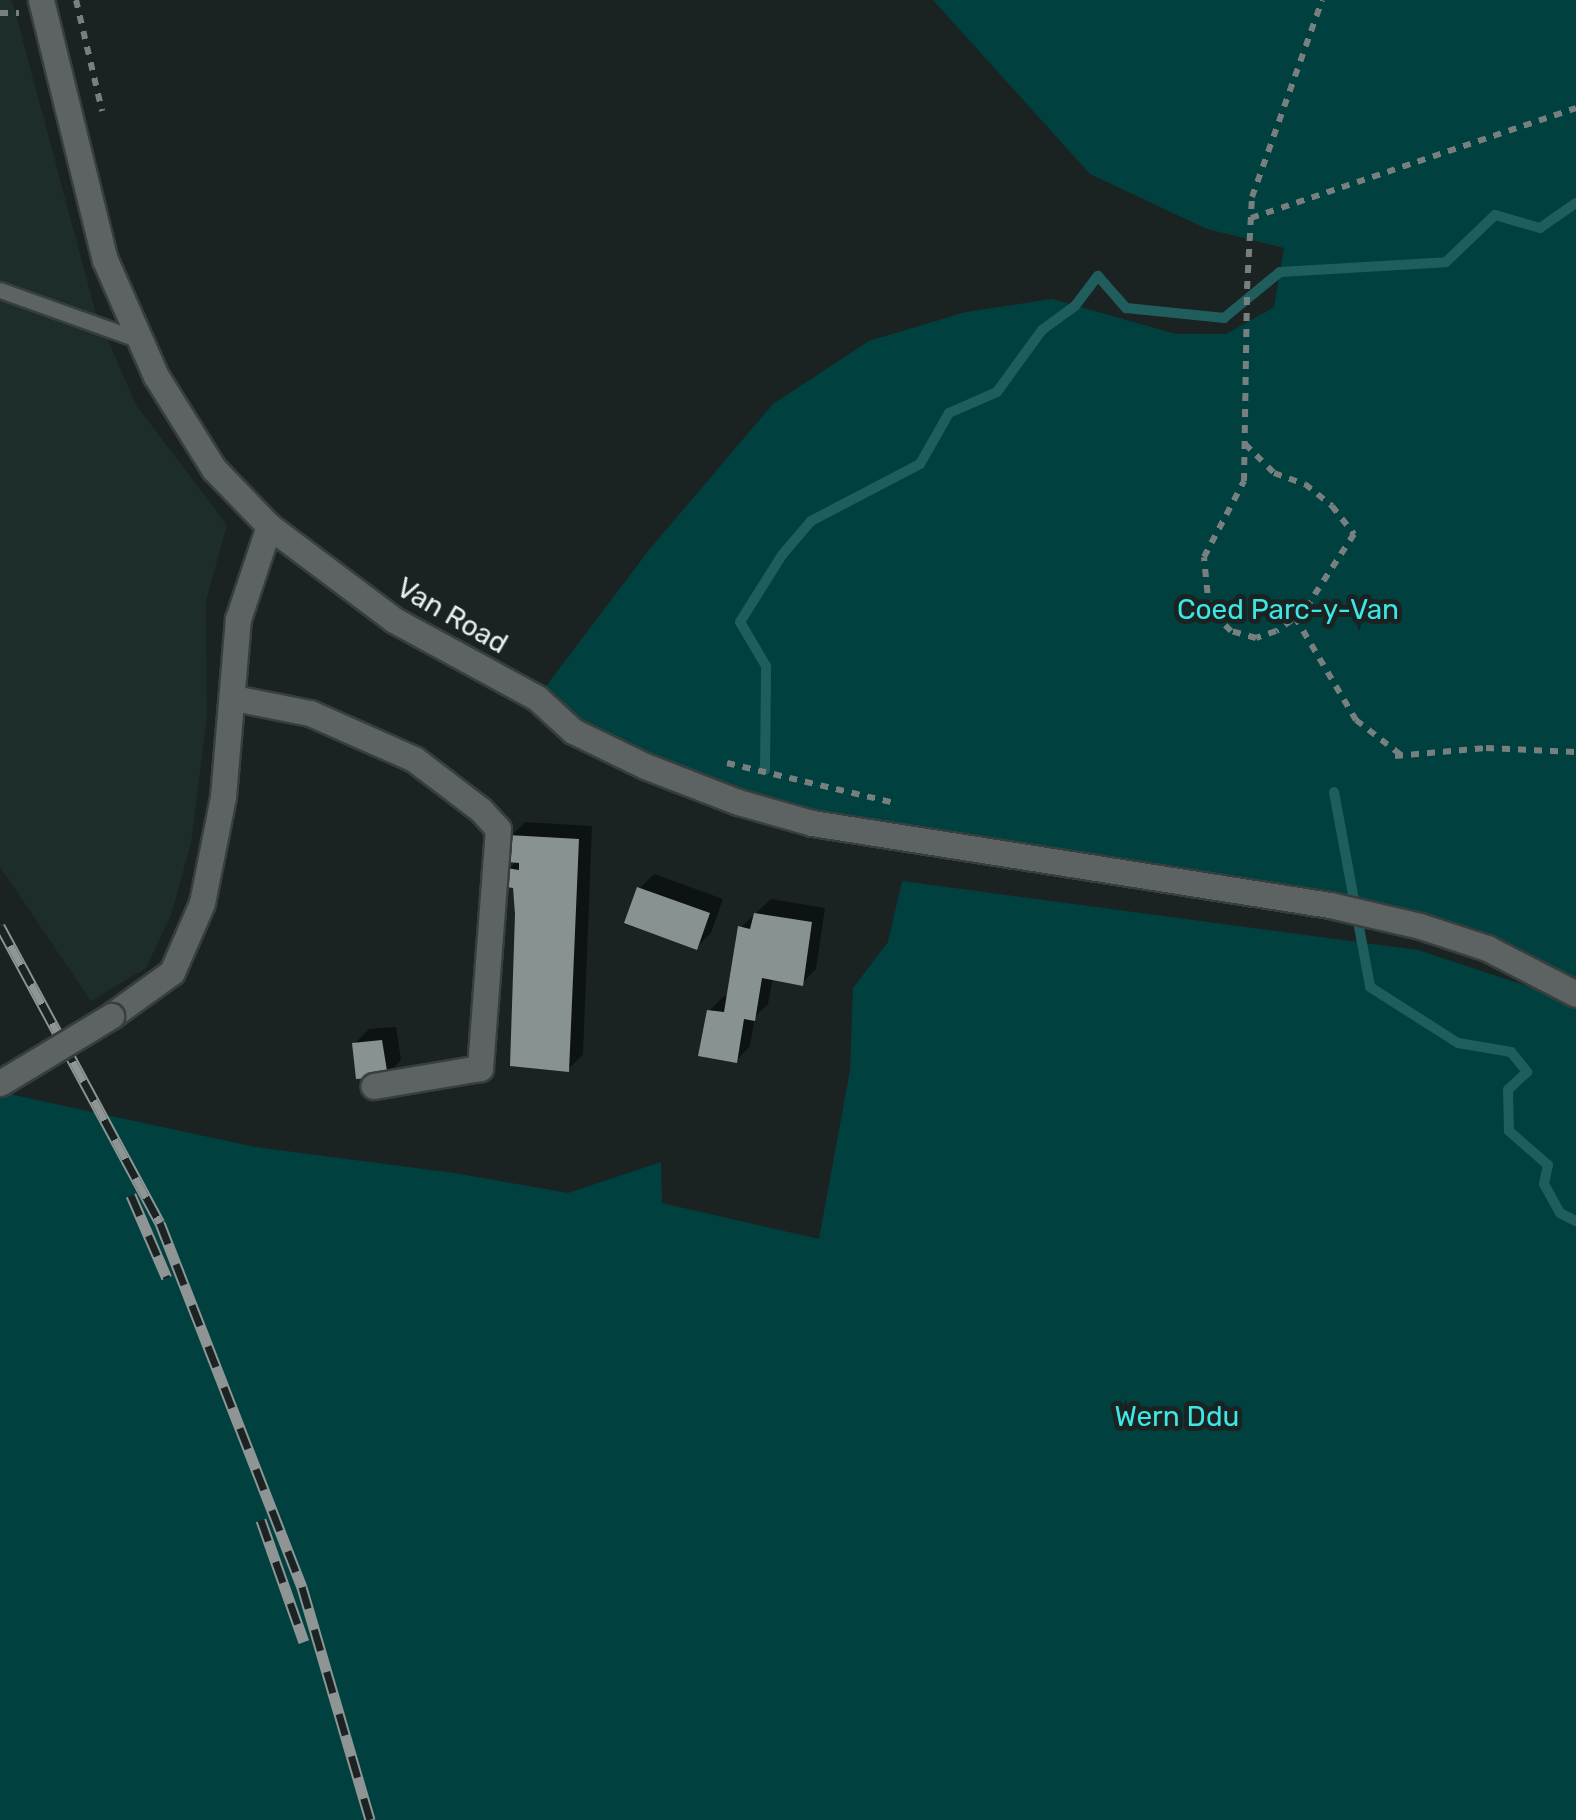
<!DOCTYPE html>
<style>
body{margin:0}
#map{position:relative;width:1576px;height:1820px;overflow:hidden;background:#1a2322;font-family:Rubik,sans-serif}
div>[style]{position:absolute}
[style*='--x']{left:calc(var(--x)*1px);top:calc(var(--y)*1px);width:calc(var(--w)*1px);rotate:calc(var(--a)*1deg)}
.built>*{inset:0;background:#1c2d2c}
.green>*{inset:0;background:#00403f}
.shadow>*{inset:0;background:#0007}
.stream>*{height:10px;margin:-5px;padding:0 5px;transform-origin:5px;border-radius:5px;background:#205e5d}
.building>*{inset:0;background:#879291}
.path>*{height:6px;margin-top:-3px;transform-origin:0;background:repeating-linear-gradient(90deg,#78807f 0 8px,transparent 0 16px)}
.roads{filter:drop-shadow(2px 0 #373f3e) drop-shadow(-2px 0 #373f3e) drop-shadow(0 2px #373f3e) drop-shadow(0 -2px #373f3e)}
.service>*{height:15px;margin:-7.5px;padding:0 7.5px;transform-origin:7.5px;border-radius:7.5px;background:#5d6262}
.minor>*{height:25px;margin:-12.5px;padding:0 12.5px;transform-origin:12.5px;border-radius:12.5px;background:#5d6262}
.tertiary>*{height:25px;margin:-12.5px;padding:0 12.5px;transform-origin:12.5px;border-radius:12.5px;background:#5d6262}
.rail>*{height:11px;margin-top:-5.5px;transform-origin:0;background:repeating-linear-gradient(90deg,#1a2322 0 22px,#8f9595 0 44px);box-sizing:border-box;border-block:2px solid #8f9595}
.bridges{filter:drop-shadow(2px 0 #373f3e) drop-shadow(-2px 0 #373f3e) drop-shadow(0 2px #373f3e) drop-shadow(0 -2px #373f3e)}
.minor-bridge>*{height:25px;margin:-12.5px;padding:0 12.5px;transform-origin:12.5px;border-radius:12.5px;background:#5d6262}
span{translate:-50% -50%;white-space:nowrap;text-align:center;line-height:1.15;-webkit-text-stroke:10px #1a2322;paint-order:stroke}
.park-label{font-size:28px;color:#3ce7e5}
.street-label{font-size:28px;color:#e8eded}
</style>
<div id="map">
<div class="built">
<div style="clip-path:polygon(0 0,12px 0,95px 310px,136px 405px,227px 525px,206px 601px,207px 716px,191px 843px,171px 915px,146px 968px,91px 1001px,0 867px)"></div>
</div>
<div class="green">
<div style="clip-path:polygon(933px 0,1576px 0,1576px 994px,1420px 926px,812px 823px,645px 766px,537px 698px,649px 550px,773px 404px,869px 341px,966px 312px,1052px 299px,1176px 334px,1226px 334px,1274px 307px,1284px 248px,1207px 229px,1090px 174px)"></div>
<div style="clip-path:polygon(902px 881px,1418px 950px,1576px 1002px,1576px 1820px,0 1820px,0 1092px,255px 1147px,454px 1173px,568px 1193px,661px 1162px,662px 1203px,819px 1239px,850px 1070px,853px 988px,888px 942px)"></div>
</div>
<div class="shadow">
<div style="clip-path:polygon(525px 822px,592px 826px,583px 1055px,568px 1069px,517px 914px,509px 869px,518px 860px,511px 836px)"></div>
<div style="clip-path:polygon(654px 874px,723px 899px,711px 933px,697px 947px,639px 889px)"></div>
<div style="clip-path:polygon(771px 899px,825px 908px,816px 969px,802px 983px,773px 977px,768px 1004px,755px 1017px,750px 1046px,736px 1061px,709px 1011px,724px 996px,729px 997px,740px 928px)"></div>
<div style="clip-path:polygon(396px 1027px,401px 1060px,387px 1075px,354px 1044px,369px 1029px)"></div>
</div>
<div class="stream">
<div style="--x:765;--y:770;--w:104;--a:-89.4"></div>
<div style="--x:766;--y:666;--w:51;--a:-120.6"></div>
<div style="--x:740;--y:622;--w:79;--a:-57.9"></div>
<div style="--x:782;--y:555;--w:45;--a:-49.5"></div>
<div style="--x:811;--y:521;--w:123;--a:-27.6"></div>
<div style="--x:920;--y:464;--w:59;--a:-60.4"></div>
<div style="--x:949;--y:413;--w:52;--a:-23.6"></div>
<div style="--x:997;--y:392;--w:77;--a:-54"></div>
<div style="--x:1042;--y:330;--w:41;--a:-36"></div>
<div style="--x:1075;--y:306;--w:38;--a:-53"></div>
<div style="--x:1098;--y:276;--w:43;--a:48.8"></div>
<div style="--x:1126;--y:308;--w:99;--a:5.8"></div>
<div style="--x:1224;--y:318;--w:72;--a:-39.4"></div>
<div style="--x:1280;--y:272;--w:166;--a:-3.4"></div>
<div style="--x:1446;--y:262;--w:68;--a:-43.8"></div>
<div style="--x:1495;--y:215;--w:47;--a:16.1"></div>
<div style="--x:1540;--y:228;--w:44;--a:-34.8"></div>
<div style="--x:1334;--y:792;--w:198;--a:79.5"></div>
<div style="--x:1370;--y:987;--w:104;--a:32.5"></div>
<div style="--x:1458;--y:1043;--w:54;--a:9.6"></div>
<div style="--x:1511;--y:1052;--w:26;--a:51"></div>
<div style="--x:1527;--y:1072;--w:26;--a:137"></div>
<div style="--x:1508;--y:1090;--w:41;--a:88.6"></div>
<div style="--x:1509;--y:1131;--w:52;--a:41.1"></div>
<div style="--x:1548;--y:1165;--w:19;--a:102"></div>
<div style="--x:1544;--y:1184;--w:33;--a:61"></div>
<div style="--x:1560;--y:1213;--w:18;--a:27"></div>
</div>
<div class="building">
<div style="clip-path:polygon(508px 835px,579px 839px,569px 1072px,510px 1066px,515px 914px,513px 888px,506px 887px,507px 868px,519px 870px,519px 863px,508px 862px)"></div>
<div style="clip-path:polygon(637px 887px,710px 913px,697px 950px,624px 923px)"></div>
<div style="clip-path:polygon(754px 913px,812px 922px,803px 986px,762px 978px,755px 1021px,744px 1019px,737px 1063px,698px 1056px,707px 1010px,724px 1012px,738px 926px,750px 929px)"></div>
<div style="clip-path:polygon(382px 1040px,388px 1077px,356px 1079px,352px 1043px)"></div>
</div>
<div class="path">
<div style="--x:76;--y:0;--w:114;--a:76.8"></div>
<div style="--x:0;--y:13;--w:19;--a:0"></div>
<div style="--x:1251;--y:218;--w:343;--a:-18.7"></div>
<div style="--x:1245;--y:444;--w:41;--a:45"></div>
<div style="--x:1274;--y:473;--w:33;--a:20"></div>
<div style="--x:1305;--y:484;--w:35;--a:39"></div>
<div style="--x:1332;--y:506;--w:36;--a:52"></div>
<div style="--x:1354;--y:534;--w:92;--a:123"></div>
<div style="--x:1304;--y:611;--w:34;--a:144"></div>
<div style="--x:1276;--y:631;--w:21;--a:161"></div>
<div style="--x:1256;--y:638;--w:26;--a:-164"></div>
<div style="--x:1231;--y:631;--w:31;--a:-135"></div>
<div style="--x:1209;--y:609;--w:52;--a:-95.5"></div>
<div style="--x:1204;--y:557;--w:86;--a:-62.2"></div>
<div style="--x:1244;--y:481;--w:192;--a:-89.1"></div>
<div style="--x:1247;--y:289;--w:92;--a:-86.9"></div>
<div style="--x:1252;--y:197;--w:209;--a:-70.4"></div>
<div style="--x:1295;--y:617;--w:120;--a:59.4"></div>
<div style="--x:1356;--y:720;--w:58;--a:38"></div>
<div style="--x:1395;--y:756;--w:91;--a:-5"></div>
<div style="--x:1486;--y:748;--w:90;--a:2.5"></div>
<div style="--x:727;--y:763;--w:173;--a:13.4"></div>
</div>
<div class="roads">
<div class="service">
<div style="--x:0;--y:290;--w:149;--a:19.7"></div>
</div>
<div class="minor">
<div style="--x:234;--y:698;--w:77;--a:11.2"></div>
<div style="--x:310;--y:713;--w:114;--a:23.9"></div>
<div style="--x:414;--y:759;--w:84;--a:37.3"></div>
<div style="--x:481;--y:810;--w:25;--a:48"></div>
<div style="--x:498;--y:829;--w:240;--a:94.3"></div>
<div style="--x:480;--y:1068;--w:108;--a:170.4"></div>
<div style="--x:111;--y:1016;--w:75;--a:-35.8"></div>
<div style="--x:172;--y:972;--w:75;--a:-66.5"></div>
<div style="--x:202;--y:903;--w:108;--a:-78.8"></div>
<div style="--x:223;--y:797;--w:179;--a:-85.2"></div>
<div style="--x:238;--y:619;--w:98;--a:-71.6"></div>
</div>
<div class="tertiary">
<div style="--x:41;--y:0;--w:268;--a:76.2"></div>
<div style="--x:105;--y:260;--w:127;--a:66.3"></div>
<div style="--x:156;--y:376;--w:110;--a:58.1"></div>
<div style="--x:214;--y:469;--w:79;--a:46"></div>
<div style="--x:269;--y:526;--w:156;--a:36.9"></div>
<div style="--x:394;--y:620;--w:163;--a:28.6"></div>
<div style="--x:537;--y:698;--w:49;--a:42.5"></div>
<div style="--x:573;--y:731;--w:80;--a:25.9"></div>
<div style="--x:645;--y:766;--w:100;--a:21.2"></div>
<div style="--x:738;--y:802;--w:77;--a:15.8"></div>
<div style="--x:812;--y:823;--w:524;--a:9"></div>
<div style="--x:1330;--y:905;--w:92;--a:13.1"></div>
<div style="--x:1420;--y:926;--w:71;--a:18.2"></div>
<div style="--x:1487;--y:948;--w:100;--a:27.3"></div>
</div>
</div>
<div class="rail">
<div style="--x:0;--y:926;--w:337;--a:61.7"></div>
<div style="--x:160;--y:1223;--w:391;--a:68.7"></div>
<div style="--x:302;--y:1587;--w:243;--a:73.7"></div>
<div style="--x:131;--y:1195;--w:90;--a:66.6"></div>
<div style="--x:261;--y:1520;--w:129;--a:70.6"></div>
</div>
<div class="bridges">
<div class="minor-bridge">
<div style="--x:0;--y:1083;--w:130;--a:-31.1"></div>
</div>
</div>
<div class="park-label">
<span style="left:1288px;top:610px">Coed Parc-y-Van</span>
<span style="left:1177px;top:1417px">Wern Ddu</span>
</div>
<div class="street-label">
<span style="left:452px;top:616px;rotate:30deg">Van Road</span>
</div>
</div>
